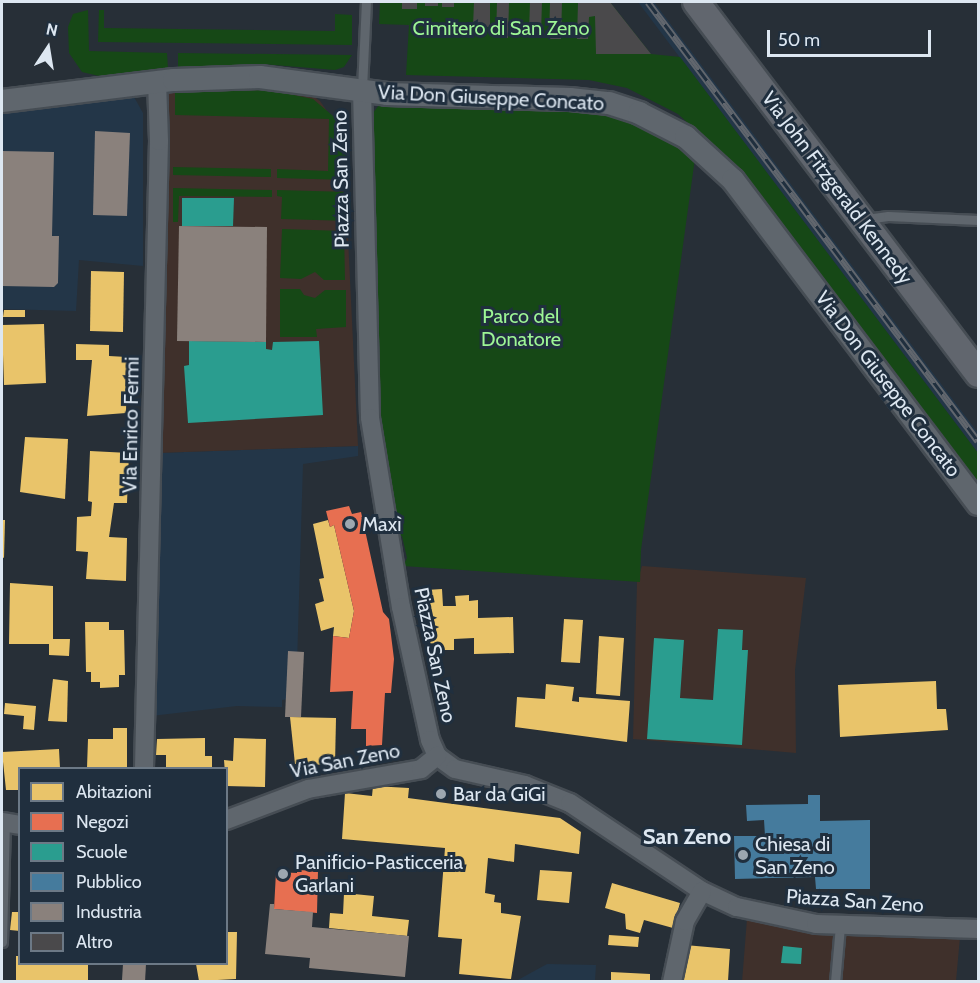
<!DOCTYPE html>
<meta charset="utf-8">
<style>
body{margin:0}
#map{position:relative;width:980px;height:983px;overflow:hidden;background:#272f37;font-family:Cabin,sans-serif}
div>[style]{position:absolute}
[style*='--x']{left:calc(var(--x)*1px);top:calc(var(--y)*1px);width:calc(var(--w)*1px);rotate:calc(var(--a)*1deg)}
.built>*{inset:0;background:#233648}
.education>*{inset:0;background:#3f302b}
.green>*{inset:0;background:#164816}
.homes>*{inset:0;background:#e9c46a}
.shops>*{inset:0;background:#e76f51}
.schools>*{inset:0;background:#2a9d8f}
.public>*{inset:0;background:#457b9d}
.industry>*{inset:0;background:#8a817c}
.building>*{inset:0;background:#4a494b}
.roads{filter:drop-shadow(2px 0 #464d54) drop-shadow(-2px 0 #464d54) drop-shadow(0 2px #464d54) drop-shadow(0 -2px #464d54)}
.service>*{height:9px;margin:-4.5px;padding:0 4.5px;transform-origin:4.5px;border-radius:4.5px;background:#5f666d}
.minor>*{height:18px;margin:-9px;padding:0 9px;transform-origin:9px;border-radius:9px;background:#5f666d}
.tertiary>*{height:22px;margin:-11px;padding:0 11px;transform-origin:11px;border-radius:11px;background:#5f666d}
.secondary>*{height:26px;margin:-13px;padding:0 13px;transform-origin:13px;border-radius:13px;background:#61666e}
.rail>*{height:7px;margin-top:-3.5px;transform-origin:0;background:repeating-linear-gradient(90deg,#202f3e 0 14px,#61666d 0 28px);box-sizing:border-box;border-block:2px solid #61666d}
.dots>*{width:16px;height:16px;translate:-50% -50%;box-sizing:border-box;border:3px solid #202f3e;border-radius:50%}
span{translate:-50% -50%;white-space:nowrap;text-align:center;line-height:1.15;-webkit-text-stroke:6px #202f3e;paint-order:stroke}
.park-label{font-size:20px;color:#9df595}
.street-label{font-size:20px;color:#dde7f1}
.poi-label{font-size:20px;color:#dde7f1}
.left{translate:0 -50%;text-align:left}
.quarter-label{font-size:22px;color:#dde7f1;font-weight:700}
.frame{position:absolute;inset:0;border:3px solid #dde7f1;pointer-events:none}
.legend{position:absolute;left:18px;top:767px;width:210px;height:198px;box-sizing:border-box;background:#202f3e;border:2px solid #6c7986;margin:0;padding:8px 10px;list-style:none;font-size:18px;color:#dde7f1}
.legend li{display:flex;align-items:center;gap:12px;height:30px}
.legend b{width:30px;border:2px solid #6c7986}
.north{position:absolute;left:18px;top:18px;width:60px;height:60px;-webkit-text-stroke:4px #202f3e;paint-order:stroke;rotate:12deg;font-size:16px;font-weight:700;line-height:24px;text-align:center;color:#dde7f1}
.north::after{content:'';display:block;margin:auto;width:21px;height:27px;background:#dde7f1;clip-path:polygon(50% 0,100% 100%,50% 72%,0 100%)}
.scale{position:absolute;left:767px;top:30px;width:164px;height:27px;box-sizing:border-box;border:3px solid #dde7f1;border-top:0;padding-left:8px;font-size:18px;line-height:21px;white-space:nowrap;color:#dde7f1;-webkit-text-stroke:4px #202f3e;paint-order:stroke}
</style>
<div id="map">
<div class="built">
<div style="clip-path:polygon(638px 2px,654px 2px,978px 433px,978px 453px)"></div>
<div style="clip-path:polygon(133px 95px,143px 113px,143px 266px,79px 260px,76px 311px,2px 309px,2px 106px)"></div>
<div style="clip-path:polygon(358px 446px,358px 456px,303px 464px,296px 698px,282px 700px,282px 707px,237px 706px,151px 716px,157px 453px)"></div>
<div style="clip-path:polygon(547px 964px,596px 965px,595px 981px,516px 981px)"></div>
</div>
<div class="education">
<div style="clip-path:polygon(237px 83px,306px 91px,320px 101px,343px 134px,358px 446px,157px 453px,162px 146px,169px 145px,169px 129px,163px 128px,163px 92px)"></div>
<div style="clip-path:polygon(642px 566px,806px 578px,795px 670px,796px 753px,633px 739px,637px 582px)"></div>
<div style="clip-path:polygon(747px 919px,856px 936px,960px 937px,956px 981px,742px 982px)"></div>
</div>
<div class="green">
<div style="clip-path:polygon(380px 2px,610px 2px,651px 54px,680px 57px,978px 453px,978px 489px,737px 168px,678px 114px,627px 88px,589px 80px,406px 75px,409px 25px,379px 24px)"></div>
<div style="clip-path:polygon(88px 10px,89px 51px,167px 53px,168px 69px,99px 76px,82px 72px,69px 53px,68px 27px,73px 14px)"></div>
<div style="clip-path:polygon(99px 10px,104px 10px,104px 28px,335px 31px,335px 14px,352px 15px,352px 45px,98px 42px)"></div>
<div style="clip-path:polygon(178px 53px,352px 55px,344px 67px,335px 70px,262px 64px,178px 67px)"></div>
<div style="clip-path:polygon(270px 90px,313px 99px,333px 116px,347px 144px,349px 180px,277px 178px,277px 169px,328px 171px,329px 119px,175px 115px,175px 92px)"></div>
<div style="clip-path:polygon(387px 104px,575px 108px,623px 117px,677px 143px,695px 158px,641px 550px,640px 582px,403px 566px,407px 558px,402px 536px,396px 536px,377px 414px,367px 121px,379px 105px)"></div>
<div style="clip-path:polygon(173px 167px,271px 169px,271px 177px,173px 175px)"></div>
<div style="clip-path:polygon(173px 188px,272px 190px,272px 197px,179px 196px,178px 222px,173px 222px)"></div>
<div style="clip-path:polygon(277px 190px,350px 192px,351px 221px,281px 219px,282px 197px,277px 196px)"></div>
<div style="clip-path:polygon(282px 229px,344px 231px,345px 280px,324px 280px,315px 272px,301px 279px,280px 278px)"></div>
<div style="clip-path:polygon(280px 289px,300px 289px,304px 295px,315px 298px,325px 290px,346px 290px,346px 327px,316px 329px,317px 337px,280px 337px)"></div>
</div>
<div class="homes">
<div style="clip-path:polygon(91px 271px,124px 272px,123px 332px,90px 331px)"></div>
<div style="clip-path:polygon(4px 310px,25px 310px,25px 317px,3px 317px)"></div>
<div style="clip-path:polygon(44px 324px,46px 383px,4px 385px,2px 325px)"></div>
<div style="clip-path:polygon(76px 344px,109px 345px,109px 356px,127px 357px,126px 413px,87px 416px,92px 360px,76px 360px)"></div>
<div style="clip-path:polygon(25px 437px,68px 439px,65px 499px,20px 492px)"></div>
<div style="clip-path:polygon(90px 451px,129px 453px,127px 503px,114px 503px,109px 537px,127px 538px,126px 581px,86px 579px,88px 552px,76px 551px,77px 517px,91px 516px,92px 502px,88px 501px)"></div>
<div style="clip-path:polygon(2px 520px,5px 520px,4px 558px,2px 557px)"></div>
<div style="clip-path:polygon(328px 520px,330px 527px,334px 525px,354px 611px,349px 638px,333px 636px,334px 627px,321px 631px,315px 604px,324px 601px,319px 579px,324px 578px,313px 524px)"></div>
<div style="clip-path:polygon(10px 583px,53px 586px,53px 639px,70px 639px,69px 656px,49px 655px,49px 644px,9px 644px)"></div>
<div style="clip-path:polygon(442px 589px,443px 606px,456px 606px,455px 596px,469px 595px,469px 601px,478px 600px,478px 618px,513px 617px,514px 653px,474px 654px,474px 638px,454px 639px,454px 650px,431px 650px,426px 590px)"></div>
<div style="clip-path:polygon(564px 619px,583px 620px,580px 663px,561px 662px)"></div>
<div style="clip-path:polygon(85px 622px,109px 622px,109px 630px,124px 630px,125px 675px,119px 675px,119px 687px,100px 688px,100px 682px,91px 682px,91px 672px,86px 672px)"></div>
<div style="clip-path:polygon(599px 636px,624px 638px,620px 696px,596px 694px)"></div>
<div style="clip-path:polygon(53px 679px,68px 681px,67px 722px,48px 721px)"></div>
<div style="clip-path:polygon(936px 681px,937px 709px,946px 709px,948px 730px,840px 737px,838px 685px)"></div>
<div style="clip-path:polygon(546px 684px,574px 687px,572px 701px,579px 702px,579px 697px,630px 701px,627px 742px,515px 727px,517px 697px,545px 699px)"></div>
<div style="clip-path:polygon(5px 703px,36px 706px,34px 730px,23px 729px,24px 716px,4px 714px)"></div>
<div style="clip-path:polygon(290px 717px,336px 718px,335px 765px,295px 764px)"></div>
<div style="clip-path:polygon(113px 728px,127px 728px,127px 768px,87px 768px,88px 739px,113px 739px)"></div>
<div style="clip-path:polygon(205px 738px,205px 756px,212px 756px,212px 768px,166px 768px,166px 755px,156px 755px,157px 739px)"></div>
<div style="clip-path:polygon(234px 738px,266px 739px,265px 787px,226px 786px,224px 760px,233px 761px)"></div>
<div style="clip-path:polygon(59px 749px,60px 768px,20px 768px,20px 790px,6px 790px,2px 752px)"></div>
<div style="clip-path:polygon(373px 786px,409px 788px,408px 798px,560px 818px,581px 832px,579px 854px,515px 844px,514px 862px,488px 858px,485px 893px,495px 895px,494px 902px,501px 903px,501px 913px,521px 916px,511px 979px,459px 974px,462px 939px,438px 937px,445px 848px,342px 839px,345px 793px,372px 796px)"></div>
<div style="clip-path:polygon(540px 870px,572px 872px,569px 903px,537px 900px)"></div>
<div style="clip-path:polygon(612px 883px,680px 903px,673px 928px,644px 920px,640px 933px,626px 929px,625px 914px,605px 908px)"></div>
<div style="clip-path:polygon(344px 893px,374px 896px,372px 916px,409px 920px,407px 936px,329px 928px,330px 913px,343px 914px)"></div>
<div style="clip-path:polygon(12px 912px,20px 912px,20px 931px,10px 930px)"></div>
<div style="clip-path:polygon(226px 932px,237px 932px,236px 979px,199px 981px,196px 964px,226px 964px)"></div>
<div style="clip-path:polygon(609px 935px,639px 937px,638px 947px,608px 945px)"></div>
<div style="clip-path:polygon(685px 945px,730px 949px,728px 981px,682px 981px)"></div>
<div style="clip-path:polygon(16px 956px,20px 956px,20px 964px,88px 964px,88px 981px,16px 981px)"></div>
<div style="clip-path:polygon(611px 972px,650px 974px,650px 981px,611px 981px)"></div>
</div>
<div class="shops">
<div style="clip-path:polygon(349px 506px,352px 514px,361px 512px,383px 612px,389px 619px,394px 659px,391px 693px,385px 693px,382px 745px,366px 746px,366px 729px,351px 729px,353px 691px,330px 692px,333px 636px,349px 638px,354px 611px,334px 525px,330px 527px,326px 511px)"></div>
<div style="clip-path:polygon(297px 870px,318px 871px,317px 913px,274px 909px,276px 872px,297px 873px)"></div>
</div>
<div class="schools">
<div style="clip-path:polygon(182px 198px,234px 198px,233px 226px,182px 226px)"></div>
<div style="clip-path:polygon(189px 341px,266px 342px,266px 349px,272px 350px,273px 342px,319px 341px,323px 415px,188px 423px,184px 366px,189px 365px)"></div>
<div style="clip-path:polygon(718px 629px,743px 630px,742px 650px,748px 650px,742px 745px,647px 739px,654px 638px,684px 640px,680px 698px,713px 700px)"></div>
<div style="clip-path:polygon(783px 946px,802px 948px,801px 964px,781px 963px)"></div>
</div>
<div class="public">
<div style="clip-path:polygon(808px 795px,820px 795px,820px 821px,870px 820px,870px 889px,816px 889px,815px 877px,735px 879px,734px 836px,765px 836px,764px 820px,747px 821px,746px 805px,808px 804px)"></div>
</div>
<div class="industry">
<div style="clip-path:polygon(95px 131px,130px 133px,127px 216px,93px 215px)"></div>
<div style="clip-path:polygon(2px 151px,54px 152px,52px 236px,59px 236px,58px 283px,54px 287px,2px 286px)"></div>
<div style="clip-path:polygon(179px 226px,267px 227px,266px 342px,177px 341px)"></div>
<div style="clip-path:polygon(288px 651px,304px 652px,301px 717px,285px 717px)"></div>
<div style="clip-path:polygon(270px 904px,274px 904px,274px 909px,313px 912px,312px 927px,409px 936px,405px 977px,309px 968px,310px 958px,265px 954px)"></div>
<div style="clip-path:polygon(123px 964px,146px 964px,145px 982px,122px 980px)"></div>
</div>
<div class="building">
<div style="clip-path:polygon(402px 2px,417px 2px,417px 9px,402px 9px)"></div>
<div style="clip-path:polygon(425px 2px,438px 2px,438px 6px,425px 6px)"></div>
<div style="clip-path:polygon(442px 2px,454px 2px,454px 7px,442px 7px)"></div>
<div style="clip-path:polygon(474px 2px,490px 2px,490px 27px,473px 27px)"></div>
<div style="clip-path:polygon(497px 2px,509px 2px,508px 38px,496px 38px)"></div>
<div style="clip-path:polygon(530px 2px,542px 2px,541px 33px,529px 32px)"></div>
<div style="clip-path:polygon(550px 2px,562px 2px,561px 39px,549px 39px)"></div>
<div style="clip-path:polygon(578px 2px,610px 2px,651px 54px,596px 54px,595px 16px,589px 17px,588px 39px,577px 39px)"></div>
</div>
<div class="roads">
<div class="service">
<div style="--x:362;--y:89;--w:87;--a:-87.4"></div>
<div style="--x:866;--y:219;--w:22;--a:-8"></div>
<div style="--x:888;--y:216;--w:90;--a:2.5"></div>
<div style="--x:2;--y:942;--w:120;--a:-88.6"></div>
<div style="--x:835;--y:982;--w:56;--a:-84.9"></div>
</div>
<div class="minor">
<div style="--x:362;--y:89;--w:329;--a:88.6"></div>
<div style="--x:370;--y:418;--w:192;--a:80.7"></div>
<div style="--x:401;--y:607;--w:136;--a:77.7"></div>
<div style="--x:430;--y:740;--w:17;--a:66"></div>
<div style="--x:437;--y:756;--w:22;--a:36"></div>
<div style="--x:455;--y:769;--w:72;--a:12.9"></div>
<div style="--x:525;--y:785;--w:48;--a:21.8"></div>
<div style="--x:570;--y:803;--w:159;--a:33.7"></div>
<div style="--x:702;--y:891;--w:38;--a:25"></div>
<div style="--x:737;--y:907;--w:81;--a:12.1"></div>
<div style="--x:816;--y:924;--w:162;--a:1.8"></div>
<div style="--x:144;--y:768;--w:627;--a:-88.63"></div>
<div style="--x:159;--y:141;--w:59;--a:-91.9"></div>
<div style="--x:226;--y:820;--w:88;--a:-20.7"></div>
<div style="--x:308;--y:789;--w:115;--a:-10"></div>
<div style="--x:421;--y:769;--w:21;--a:-39"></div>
<div style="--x:2;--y:822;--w:18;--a:9"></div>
<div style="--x:672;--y:982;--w:62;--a:-78"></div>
<div style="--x:685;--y:921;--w:34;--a:-60"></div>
</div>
<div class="tertiary">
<div style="--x:2;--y:101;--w:173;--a:-7"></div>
<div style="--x:174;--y:80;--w:86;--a:-2"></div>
<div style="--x:260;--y:77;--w:128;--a:7.6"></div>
<div style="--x:387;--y:94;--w:183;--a:1.6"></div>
<div style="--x:570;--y:99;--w:39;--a:6"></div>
<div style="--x:609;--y:103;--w:32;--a:18"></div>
<div style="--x:639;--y:113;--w:53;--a:27.1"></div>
<div style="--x:686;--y:137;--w:64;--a:42.5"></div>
<div style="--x:733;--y:180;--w:406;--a:52.9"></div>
</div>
<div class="secondary">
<div style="--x:696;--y:2;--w:467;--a:52.8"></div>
</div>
</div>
<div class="rail">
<div style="--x:648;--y:2;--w:549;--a:53.07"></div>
</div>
<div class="dots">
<div style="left:350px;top:524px;background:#9da7b0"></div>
<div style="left:441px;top:794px;background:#9da7b0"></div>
<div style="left:743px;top:855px;background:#9da7b0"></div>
<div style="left:283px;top:874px;background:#9da7b0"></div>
</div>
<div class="park-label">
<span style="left:501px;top:28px">Cimitero di San Zeno</span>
<span style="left:521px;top:328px">Parco del<br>Donatore</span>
</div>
<div class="street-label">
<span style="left:491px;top:98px;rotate:3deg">Via Don Giuseppe Concato</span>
<span style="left:341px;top:179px;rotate:-91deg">Piazza San Zeno</span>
<span style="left:837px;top:188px;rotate:53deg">Via John Fitzgerald Kennedy</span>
<span style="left:888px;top:384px;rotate:53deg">Via Don Giuseppe Concato</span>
<span style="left:131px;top:425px;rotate:-89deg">Via Enrico Fermi</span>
<span style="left:435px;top:655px;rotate:78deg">Piazza San Zeno</span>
<span style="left:345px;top:761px;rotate:-11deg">Via San Zeno</span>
<span style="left:855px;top:901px;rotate:4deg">Piazza San Zeno</span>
</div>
<div class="poi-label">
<span class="left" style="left:362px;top:524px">Maxì</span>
<span class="left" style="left:453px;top:794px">Bar da GiGi</span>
<span class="left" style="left:755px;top:856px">Chiesa di<br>San Zeno</span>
<span class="left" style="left:295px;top:874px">Panificio-Pasticceria<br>Garlani</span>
</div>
<div class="quarter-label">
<span style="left:687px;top:837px">San Zeno</span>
</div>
<div class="frame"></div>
<ul class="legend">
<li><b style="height:16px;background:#e9c46a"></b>Abitazioni</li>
<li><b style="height:16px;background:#e76f51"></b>Negozi</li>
<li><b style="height:16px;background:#2a9d8f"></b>Scuole</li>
<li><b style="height:16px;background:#457b9d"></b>Pubblico</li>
<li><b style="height:16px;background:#8a817c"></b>Industria</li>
<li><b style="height:16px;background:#4a494b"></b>Altro</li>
</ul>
<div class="north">N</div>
<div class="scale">50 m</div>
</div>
